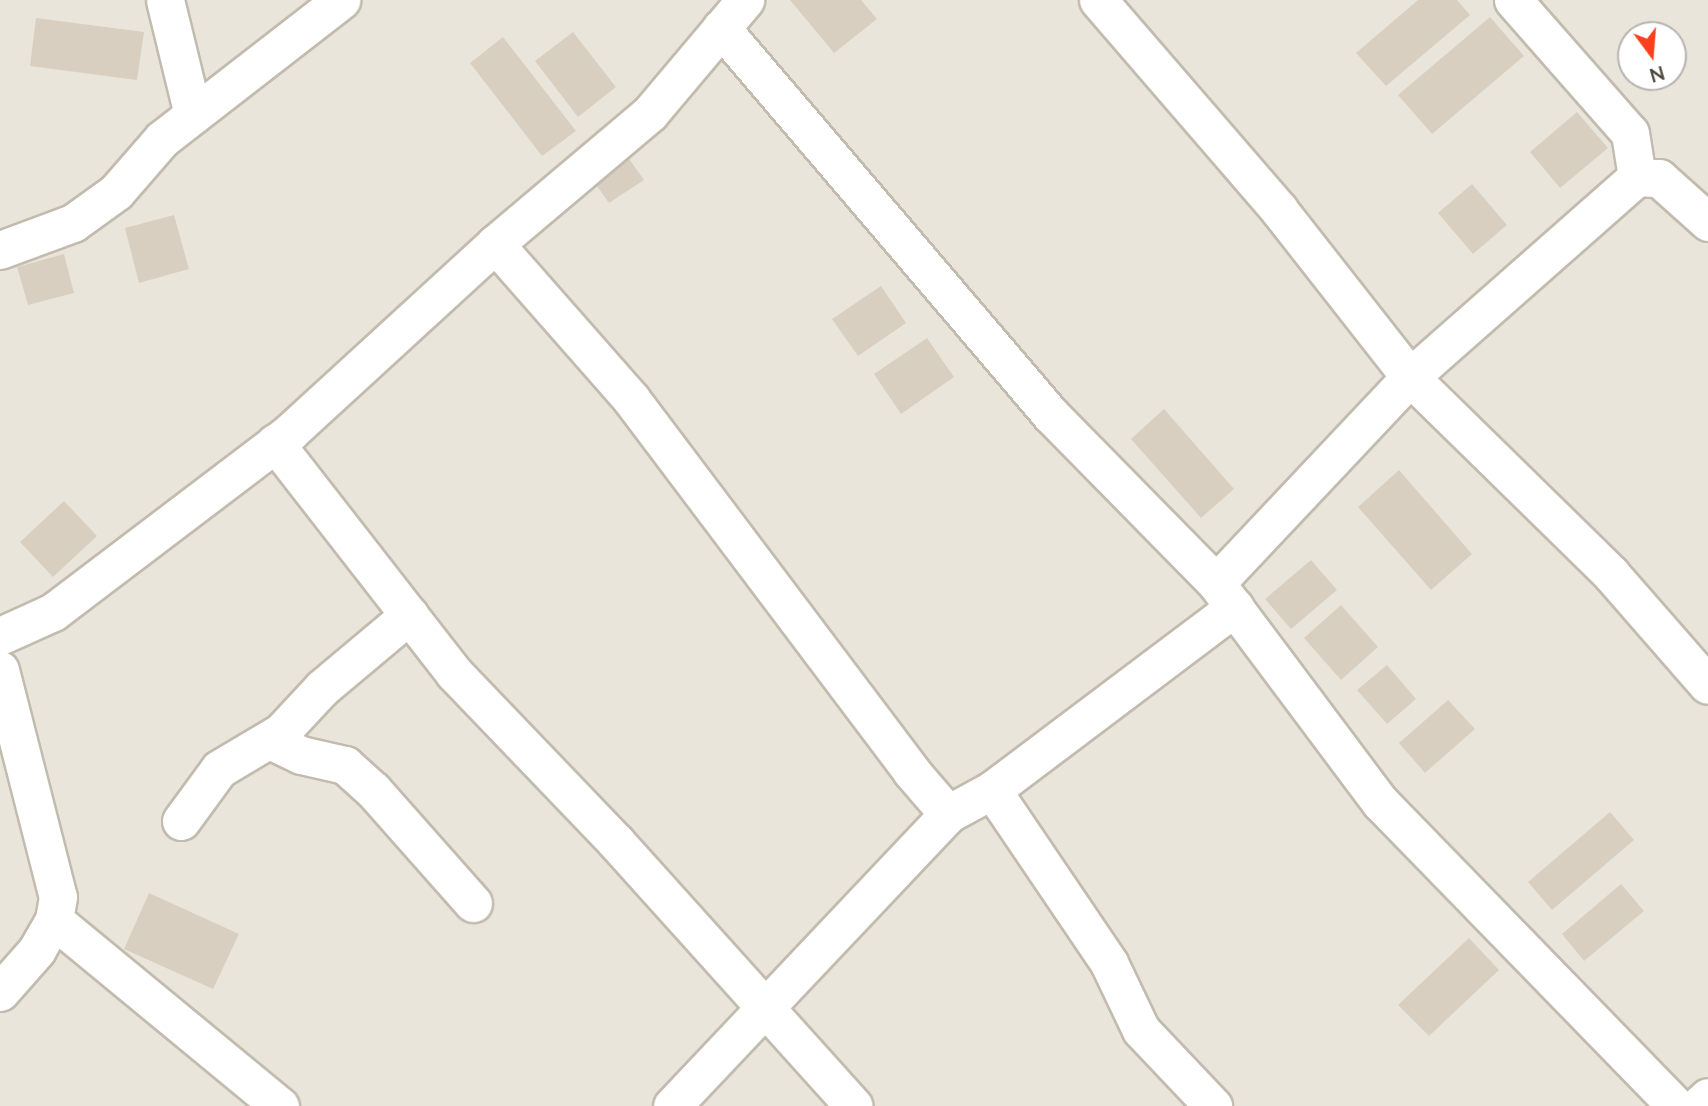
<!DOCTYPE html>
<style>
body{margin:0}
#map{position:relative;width:1708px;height:1106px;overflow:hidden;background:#f6f3ec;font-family:Lato,sans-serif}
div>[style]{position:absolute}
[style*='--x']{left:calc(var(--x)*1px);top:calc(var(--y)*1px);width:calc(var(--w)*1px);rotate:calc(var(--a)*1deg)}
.residential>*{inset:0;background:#eae5da}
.building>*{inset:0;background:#d8cfc1}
.roads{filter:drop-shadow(2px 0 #c2bbae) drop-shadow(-2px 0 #c2bbae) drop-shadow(0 2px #c2bbae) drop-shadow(0 -2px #c2bbae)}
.minor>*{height:37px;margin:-18.5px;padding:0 18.5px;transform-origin:18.5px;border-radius:18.5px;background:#fff}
span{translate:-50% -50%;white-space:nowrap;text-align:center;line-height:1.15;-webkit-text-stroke:7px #fff;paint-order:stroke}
.north{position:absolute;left:1617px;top:21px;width:70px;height:70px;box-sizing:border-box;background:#fff;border:2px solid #b7b4b0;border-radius:50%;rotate:164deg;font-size:19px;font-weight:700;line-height:28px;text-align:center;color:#4b4439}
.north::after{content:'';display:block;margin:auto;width:24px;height:32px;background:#fc3f1d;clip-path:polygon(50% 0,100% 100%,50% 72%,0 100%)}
</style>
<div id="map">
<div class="residential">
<div style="clip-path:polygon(evenodd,0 0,1708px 0,1708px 1106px,0 1106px,0 0,1631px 35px,1673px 35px,1673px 77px,1631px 77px,1631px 35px)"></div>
</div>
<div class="building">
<div style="clip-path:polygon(790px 0,861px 0,877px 19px,834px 53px)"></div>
<div style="clip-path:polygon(1418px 0,1457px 0,1470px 15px,1386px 86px,1356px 53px)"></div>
<div style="clip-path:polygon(1490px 17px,1524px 56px,1432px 134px,1398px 95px)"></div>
<div style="clip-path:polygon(36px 18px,144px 32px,137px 80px,30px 66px)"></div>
<div style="clip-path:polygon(573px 32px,616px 87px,578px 117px,535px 61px)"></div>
<div style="clip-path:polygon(503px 37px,576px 131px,542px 156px,470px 63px)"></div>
<div style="clip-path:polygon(1577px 112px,1608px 148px,1560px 188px,1530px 152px)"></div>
<div style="clip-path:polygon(627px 156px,644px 180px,609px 203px,592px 179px)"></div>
<div style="clip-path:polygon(1472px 184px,1507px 225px,1473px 254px,1438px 213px)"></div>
<div style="clip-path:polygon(174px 215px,189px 269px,139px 283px,125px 228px)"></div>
<div style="clip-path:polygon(64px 254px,74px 293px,28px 305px,17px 267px)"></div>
<div style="clip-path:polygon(881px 286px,906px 323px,858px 356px,832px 319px)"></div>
<div style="clip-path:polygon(927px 338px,954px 377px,901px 414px,874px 374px)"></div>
<div style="clip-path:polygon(1164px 409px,1234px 489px,1201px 518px,1131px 439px)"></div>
<div style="clip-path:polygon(1399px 470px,1472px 554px,1431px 590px,1358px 507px)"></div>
<div style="clip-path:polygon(64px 501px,97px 536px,53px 577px,20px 542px)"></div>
<div style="clip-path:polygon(1311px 560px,1337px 590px,1291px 629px,1265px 599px)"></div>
<div style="clip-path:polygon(1341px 605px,1378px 647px,1341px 680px,1304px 638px)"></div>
<div style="clip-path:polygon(1387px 665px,1416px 699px,1387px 724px,1357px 690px)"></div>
<div style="clip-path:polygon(1448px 700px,1475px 729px,1425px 773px,1399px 743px)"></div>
<div style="clip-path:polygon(1610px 812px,1634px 840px,1552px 910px,1528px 882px)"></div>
<div style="clip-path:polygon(1621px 884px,1644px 911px,1584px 961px,1562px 934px)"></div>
<div style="clip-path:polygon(149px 893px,239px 934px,213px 989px,124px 949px)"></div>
<div style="clip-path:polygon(1469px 938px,1499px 970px,1429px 1036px,1398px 1005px)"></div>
</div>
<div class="roads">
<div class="minor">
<div style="--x:165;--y:0;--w:118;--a:76.3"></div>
<div style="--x:1098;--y:0;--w:277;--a:49.2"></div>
<div style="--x:1279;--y:210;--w:212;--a:51.9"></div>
<div style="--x:1410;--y:377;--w:281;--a:44.4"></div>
<div style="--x:1611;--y:574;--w:147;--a:48.9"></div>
<div style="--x:1513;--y:0;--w:177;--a:48.7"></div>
<div style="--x:1630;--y:133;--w:45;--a:81"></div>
<div style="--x:721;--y:28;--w:509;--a:49.55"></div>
<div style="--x:1051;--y:415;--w:235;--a:45.5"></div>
<div style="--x:1216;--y:583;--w:274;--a:53.2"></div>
<div style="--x:1380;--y:802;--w:424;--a:45.8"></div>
<div style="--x:495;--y:244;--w:206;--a:48.7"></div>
<div style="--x:631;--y:399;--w:466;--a:53"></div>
<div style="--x:911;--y:771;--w:57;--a:49.3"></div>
<div style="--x:0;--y:250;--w:78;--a:-20.3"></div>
<div style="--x:73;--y:223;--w:53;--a:-35.8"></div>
<div style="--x:116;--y:192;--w:70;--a:-49"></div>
<div style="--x:162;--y:139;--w:227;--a:-37.8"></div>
<div style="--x:275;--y:443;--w:291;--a:52.1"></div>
<div style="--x:454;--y:673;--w:234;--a:46.2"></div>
<div style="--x:616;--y:842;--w:355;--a:48"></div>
<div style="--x:1216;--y:583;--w:283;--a:-46.7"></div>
<div style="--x:1410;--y:377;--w:303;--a:-41.4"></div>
<div style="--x:1637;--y:177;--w:22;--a:3"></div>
<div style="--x:1659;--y:178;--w:66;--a:41.9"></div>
<div style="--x:0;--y:636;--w:58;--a:-24.4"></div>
<div style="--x:53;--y:612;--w:298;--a:-37.2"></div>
<div style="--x:290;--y:432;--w:278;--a:-42.5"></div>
<div style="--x:495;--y:244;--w:203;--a:-40.2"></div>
<div style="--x:650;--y:113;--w:148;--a:-49.9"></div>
<div style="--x:0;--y:670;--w:234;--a:75.7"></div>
<div style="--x:58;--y:897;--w:23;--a:100"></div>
<div style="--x:54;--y:920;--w:34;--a:120"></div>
<div style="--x:37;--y:950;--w:56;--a:131.4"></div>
<div style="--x:270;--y:740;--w:34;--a:26"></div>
<div style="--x:301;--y:755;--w:45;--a:12.8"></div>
<div style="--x:345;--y:765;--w:38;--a:42"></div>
<div style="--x:373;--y:790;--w:151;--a:48.5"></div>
<div style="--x:992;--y:790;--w:209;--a:55.9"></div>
<div style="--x:1109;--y:963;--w:74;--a:64.5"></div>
<div style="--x:1141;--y:1030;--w:105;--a:46.5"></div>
<div style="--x:181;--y:821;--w:64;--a:-53.8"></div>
<div style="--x:219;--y:769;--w:72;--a:-30.8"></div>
<div style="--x:281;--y:732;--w:60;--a:-47"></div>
<div style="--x:322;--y:688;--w:114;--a:-40"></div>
<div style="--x:54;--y:920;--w:293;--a:39.5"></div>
<div style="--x:672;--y:1106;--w:402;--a:-46.6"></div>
<div style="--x:948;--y:814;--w:50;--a:-28.6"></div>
<div style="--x:992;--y:790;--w:304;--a:-37"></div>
<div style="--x:1698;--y:1106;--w:13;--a:-42"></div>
</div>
</div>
<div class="north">N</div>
</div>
